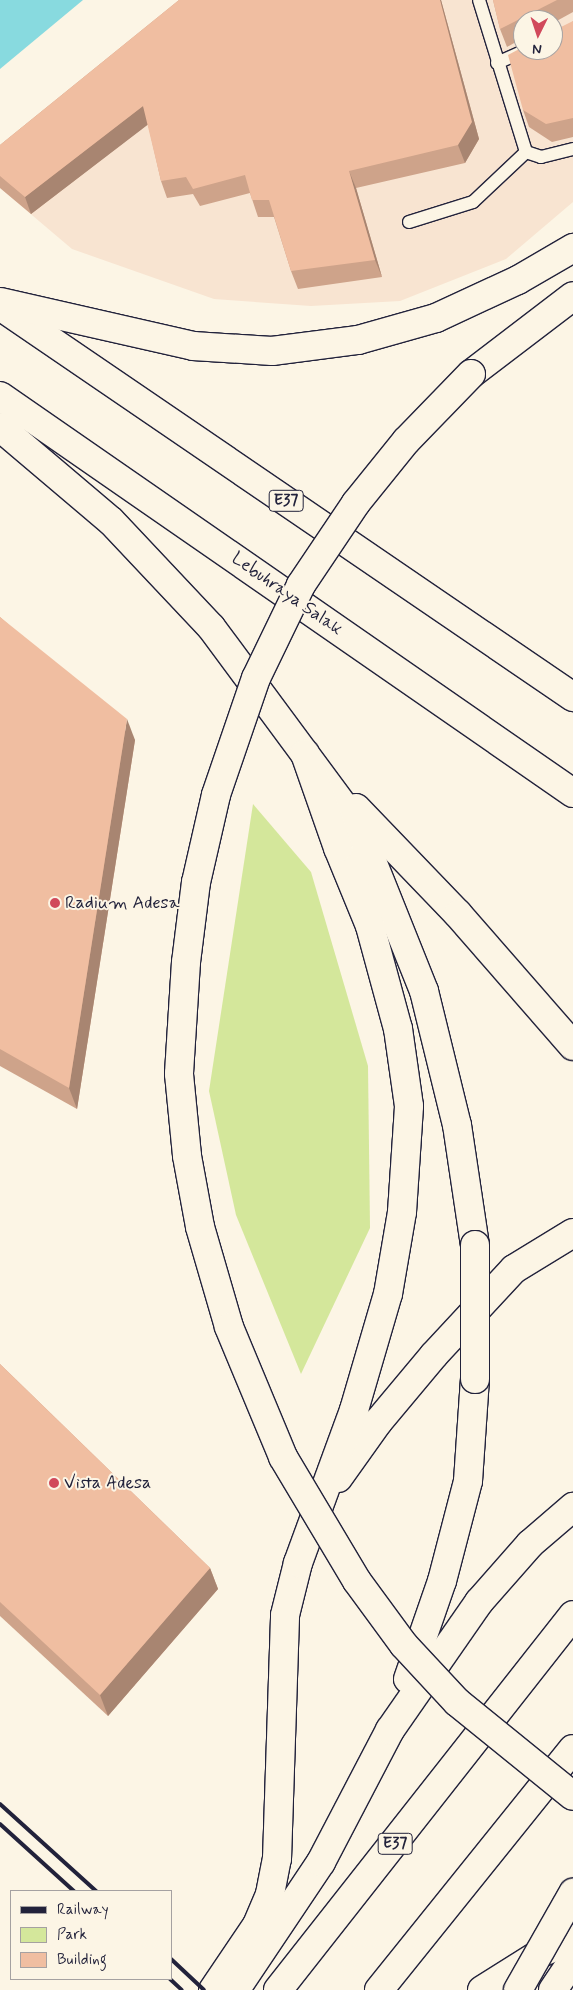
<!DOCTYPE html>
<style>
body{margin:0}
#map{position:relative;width:573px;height:1990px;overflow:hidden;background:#fcf5e5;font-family:Mynerve,sans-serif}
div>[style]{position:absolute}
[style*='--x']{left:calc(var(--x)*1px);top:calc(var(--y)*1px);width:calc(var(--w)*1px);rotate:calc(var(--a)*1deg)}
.built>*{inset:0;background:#f8e4d1}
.green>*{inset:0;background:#d4e79b}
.water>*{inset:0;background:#88dadf}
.roads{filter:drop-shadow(1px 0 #22223b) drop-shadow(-1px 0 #22223b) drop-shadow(0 1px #22223b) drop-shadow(0 -1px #22223b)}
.service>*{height:12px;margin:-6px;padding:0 6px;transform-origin:6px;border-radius:6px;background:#fcf5e5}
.trunk>*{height:28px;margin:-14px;padding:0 14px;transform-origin:14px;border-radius:14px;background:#fcf5e5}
.motorway>*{height:28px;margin:-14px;padding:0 14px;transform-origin:14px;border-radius:14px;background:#fcf5e5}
.rail>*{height:4px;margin:-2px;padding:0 2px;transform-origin:2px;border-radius:2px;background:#22223b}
.bridges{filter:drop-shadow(1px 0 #22223b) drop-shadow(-1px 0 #22223b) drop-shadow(0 1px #22223b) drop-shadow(0 -1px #22223b)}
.motorway-bridge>*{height:28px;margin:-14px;padding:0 14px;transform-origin:14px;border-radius:14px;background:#fcf5e5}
.wall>*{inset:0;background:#cea38a}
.shaded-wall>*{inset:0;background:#a88571}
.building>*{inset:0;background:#f0bea1}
.dots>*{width:14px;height:14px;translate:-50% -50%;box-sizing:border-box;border:2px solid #fcf5e5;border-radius:50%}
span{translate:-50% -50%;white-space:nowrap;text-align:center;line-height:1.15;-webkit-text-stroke:4px #fcf5e5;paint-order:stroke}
.shield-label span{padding:1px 4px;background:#fcf5e5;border:1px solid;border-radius:4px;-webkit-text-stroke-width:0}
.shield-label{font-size:16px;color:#22223b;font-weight:700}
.street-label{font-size:18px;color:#22223b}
.poi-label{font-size:18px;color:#22223b}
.left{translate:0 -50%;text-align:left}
.legend{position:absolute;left:10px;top:1890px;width:162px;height:90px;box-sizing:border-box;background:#fcf5e5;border:1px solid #a5a1a1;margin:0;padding:6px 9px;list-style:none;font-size:15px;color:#22223b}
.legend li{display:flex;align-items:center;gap:10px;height:25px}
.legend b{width:25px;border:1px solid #a5a1a1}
.north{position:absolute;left:513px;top:10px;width:50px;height:50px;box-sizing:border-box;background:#fcf5e5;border:1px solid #a5a1a1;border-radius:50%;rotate:184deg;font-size:14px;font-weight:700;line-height:20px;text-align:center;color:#22223b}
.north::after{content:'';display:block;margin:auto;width:18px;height:22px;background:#d1495b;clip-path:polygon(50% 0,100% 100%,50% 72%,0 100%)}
</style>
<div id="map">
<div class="built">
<div style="clip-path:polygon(evenodd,207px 0,573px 0,573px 202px,506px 259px,400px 301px,311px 306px,214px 299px,72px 249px,0 188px,0 167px,207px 0,523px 20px,553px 20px,553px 50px,523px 50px,523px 20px)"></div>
</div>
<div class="green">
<div style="clip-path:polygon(253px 804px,311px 872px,368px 1066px,370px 1228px,301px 1374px,236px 1215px,209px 1091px)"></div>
</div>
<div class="water">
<div style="clip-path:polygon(0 0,83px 0,0 69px)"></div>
</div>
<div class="roads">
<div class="service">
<div style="--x:479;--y:0;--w:159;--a:72.8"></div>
<div style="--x:526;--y:152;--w:16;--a:18"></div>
<div style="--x:541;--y:157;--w:33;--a:-14"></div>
<div style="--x:497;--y:63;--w:32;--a:-24"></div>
<div style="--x:409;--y:222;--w:67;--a:-17.4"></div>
<div style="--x:473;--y:202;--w:73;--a:-43.3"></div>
</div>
<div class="trunk">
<div style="--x:0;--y:306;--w:694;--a:34.31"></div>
<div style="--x:0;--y:396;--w:697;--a:34.72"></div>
</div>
<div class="motorway">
<div style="--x:0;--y:302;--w:198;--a:12.8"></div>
<div style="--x:193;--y:346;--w:79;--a:3.6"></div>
<div style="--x:272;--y:351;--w:87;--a:-7.3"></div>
<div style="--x:358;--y:340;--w:81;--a:-15.8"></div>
<div style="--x:436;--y:318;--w:90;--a:-24.9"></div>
<div style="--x:518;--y:280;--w:64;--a:-30.2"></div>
<div style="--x:471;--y:374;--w:128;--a:-37.4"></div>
<div style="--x:0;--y:427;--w:145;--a:40.3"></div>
<div style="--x:111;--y:521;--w:146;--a:46.7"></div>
<div style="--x:211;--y:627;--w:247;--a:53.5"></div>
<div style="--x:358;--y:826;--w:178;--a:68.2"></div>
<div style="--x:424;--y:991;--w:138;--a:76.2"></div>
<div style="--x:457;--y:1125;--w:121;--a:81.5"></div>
<div style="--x:356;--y:808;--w:147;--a:46.1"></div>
<div style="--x:458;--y:914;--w:175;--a:48.9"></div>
<div style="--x:338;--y:1478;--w:69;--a:-54.5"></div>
<div style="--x:378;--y:1422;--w:87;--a:-50.1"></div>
<div style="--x:434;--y:1355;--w:117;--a:-47.1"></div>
<div style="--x:514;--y:1269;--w:69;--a:-31.4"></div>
<div style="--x:408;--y:1679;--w:104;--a:-70.9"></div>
<div style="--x:442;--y:1581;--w:103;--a:-75.4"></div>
<div style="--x:468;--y:1481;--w:102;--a:-86.1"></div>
<div style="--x:236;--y:1989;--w:153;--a:-56.2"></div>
<div style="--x:321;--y:1862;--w:149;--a:-62.4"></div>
<div style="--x:390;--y:1730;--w:156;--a:-55.2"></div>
<div style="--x:479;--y:1602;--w:77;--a:-48.7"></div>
<div style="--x:530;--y:1544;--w:57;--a:-40.7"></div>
<div style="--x:213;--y:1990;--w:78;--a:-55.9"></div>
<div style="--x:257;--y:1925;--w:34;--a:-67"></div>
<div style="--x:270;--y:1894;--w:36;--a:-79"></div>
<div style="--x:277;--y:1859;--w:244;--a:-88.1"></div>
<div style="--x:285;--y:1615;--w:54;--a:-76"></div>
<div style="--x:298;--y:1563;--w:163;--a:-69.9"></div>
<div style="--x:354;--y:1410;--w:121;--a:-73.7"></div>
<div style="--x:388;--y:1294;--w:83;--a:-80.3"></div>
<div style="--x:402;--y:1212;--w:106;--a:-86.2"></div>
<div style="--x:409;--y:1106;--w:78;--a:-98.1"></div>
<div style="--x:398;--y:1029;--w:107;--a:-105.2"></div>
<div style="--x:370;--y:926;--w:84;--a:-112.3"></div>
<div style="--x:338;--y:848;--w:100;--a:-109.3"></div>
<div style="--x:278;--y:1990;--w:477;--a:-51.8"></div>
<div style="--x:379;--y:1990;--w:309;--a:-51.2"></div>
<div style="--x:482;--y:1990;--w:70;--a:-32.1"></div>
<div style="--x:541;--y:1953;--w:35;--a:-25"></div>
<div style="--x:553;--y:1990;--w:36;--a:-56"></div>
</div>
</div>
<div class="rail">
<div style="--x:0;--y:1804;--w:130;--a:42.2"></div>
<div style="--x:0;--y:1824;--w:100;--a:42.2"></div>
<div style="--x:171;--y:1959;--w:45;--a:43.2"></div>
<div style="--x:170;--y:1979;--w:16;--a:43"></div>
</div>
<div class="bridges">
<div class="motorway-bridge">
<div style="--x:471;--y:374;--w:93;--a:134.1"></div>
<div style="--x:406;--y:441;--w:80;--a:128.9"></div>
<div style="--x:356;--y:503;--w:99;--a:123.9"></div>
<div style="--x:301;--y:585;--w:103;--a:115.8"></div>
<div style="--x:256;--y:678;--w:124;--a:108.9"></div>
<div style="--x:216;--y:795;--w:89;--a:102.9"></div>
<div style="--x:196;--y:882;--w:81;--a:97.1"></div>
<div style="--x:186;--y:962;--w:112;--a:93.6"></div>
<div style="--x:179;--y:1074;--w:82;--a:84.4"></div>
<div style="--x:187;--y:1156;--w:72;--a:79.6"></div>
<div style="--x:200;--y:1227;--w:104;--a:73.8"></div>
<div style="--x:229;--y:1327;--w:141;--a:67.4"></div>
<div style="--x:283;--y:1457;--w:144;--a:59.2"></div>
<div style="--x:357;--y:1581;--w:79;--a:53.7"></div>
<div style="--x:404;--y:1645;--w:78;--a:47.1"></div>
<div style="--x:457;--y:1702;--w:149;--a:39"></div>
<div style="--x:475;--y:1245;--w:134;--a:90"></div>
<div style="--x:518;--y:1990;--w:112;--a:-60.4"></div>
</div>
</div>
<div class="wall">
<div style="clip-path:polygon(179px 0,441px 0,479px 139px,465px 163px,356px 188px,382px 277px,298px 289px,291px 271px,274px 217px,258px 217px,250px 193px,200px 206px,193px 194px,167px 198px,161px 181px,148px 124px,31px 214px,0 188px,0 145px)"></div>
<div style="clip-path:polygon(493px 0,573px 0,573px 12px,553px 23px,553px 20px,523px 20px,523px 38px,507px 47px,500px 29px)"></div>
<div style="clip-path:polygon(573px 21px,573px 137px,552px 142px,529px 127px,523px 110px)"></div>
<div style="clip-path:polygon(0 617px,135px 740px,77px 1109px,0 1066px)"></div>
<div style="clip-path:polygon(0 1364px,210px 1568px,218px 1589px,108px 1716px,0 1616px)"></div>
</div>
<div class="shaded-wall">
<div style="clip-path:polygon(440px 0,441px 0,479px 139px,465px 163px,458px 145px)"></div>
<div style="clip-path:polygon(143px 106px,150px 123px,31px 214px,25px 197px)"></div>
<div style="clip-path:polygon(349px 171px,356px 188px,382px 277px,375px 260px)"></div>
<div style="clip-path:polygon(127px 719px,135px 740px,77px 1109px,69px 1088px)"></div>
<div style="clip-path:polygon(210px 1568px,218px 1589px,108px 1716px,100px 1695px)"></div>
</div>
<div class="building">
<div style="clip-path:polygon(179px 0,440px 0,472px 122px,458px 145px,349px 171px,375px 260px,291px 271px,269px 200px,252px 200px,245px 175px,193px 189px,186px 177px,161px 181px,143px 106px,25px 197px,0 176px,0 145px)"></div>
<div style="clip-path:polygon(493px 0,557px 0,500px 29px)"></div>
<div style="clip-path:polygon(573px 21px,573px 118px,546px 124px,523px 110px,508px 55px,523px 47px,523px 50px,553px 50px,553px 31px)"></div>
<div style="clip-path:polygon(0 617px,127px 719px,69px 1088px,0 1049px)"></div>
<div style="clip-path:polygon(0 1364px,210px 1568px,100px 1695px,0 1602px)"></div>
</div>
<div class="dots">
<div style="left:55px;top:903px;background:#d1495b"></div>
<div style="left:54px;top:1483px;background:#d1495b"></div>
</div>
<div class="shield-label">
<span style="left:286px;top:501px">E37</span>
<span style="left:395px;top:1844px">E37</span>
</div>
<div class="street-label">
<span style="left:287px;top:594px;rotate:35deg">Lebuhraya Salak</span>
</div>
<div class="poi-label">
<span class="left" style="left:65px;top:903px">Radium Adesa</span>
<span class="left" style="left:64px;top:1483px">Vista Adesa</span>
</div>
<ul class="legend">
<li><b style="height:6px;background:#22223b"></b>Railway</li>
<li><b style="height:14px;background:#d4e79b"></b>Park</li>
<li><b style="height:14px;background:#f0bea1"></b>Building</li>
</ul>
<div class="north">N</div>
</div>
